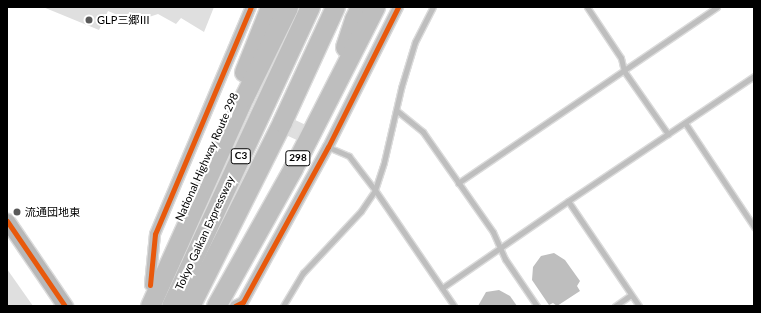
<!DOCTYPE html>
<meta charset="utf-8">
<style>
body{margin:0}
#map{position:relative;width:761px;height:313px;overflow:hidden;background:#fff;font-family:Lato,"Noto Sans JP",sans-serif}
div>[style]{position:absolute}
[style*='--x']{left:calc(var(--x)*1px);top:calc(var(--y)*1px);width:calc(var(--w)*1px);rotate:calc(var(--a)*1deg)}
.water>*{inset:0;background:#bebebe}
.building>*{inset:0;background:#dfdfdf}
.roads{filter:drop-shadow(1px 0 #dbdbdb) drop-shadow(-1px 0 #dbdbdb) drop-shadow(0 1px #dbdbdb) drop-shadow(0 -1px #dbdbdb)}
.lane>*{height:5px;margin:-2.5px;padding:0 2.5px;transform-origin:2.5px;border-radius:2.5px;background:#bebebe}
.street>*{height:10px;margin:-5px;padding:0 5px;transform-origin:5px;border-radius:5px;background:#bebebe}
.secondary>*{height:15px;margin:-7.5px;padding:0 7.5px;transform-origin:7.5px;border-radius:7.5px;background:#b8b8b8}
.highway>*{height:19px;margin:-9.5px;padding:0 9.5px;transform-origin:9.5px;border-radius:9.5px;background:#bebebe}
.cycleway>*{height:5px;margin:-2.5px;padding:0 2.5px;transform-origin:2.5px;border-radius:2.5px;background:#e8590c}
.dots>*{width:11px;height:11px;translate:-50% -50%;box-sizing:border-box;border:2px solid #fff;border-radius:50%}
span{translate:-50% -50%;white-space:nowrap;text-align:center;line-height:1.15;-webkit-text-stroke:4px #fff;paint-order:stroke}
.shield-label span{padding:1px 3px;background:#fff;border:1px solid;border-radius:3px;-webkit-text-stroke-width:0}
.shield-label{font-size:10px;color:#000;font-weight:700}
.poi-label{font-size:11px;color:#000}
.left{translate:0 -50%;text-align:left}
.street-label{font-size:11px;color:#000}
.frame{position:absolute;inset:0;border:8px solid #000;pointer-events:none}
</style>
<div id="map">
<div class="water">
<div style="clip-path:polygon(554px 253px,565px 260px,580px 281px,577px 286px,580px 291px,557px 306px,553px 303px,549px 305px,532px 280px,533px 267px,541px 256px)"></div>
<div style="clip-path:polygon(499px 290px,510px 296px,517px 306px,478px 306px,486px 292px)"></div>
</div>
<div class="building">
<div style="clip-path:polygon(43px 7px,214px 7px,204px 32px,181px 18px,176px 24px,158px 14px,134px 22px,108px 11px,99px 30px)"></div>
<div style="clip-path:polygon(278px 112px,308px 126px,301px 142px,271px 128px)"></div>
<div style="clip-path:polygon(7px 269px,33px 306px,7px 306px)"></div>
</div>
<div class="roads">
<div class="lane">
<div style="--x:587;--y:7;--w:61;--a:56.3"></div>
<div style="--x:621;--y:58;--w:13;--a:77"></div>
<div style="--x:624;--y:71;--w:77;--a:55.1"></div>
<div style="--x:396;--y:110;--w:23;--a:-77"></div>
<div style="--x:401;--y:88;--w:48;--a:-73.1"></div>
<div style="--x:415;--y:42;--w:39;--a:-63"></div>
<div style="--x:685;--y:123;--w:125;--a:56.4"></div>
<div style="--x:328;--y:147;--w:23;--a:23"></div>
<div style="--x:349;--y:156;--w:43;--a:52.6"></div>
<div style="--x:375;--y:190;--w:140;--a:55.7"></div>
<div style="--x:458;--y:183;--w:313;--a:-34.2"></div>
<div style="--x:568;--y:201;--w:224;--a:-33.9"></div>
<div style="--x:442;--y:288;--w:153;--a:-34.6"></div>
<div style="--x:568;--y:201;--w:127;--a:55.9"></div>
<div style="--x:283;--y:306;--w:39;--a:-59"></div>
<div style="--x:303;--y:273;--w:85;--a:-46.9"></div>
<div style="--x:361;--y:211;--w:25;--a:-56"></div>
<div style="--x:375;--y:190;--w:29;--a:-72"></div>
<div style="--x:384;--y:162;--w:53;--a:-77"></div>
<div style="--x:396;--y:110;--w:35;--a:39"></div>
<div style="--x:423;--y:132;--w:122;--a:55"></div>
<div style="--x:493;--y:232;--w:30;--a:66"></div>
<div style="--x:505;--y:259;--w:57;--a:55.8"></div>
<div style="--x:615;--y:306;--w:19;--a:-35"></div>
</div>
<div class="street">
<div style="--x:150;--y:285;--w:51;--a:-84.4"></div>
<div style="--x:155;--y:234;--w:246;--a:-67.1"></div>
<div style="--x:235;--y:306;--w:9;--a:-27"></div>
<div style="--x:243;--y:302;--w:177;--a:-61.3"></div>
<div style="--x:328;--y:147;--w:157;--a:-63.4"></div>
</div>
<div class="secondary">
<div style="--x:7;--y:221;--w:103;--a:55.7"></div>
</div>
<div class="highway">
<div style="--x:345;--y:47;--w:29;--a:-72"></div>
<div style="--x:354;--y:19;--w:13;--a:-63"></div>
<div style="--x:244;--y:72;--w:70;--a:-68.2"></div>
<div style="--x:150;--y:306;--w:229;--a:-65.8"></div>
<div style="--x:244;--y:97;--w:100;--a:-63.9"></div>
<div style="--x:171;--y:306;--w:330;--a:-65.1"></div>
<div style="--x:190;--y:306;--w:206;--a:-63.4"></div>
<div style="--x:282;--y:122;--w:127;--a:-65.3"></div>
<div style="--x:216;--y:306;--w:158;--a:-60.8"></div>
<div style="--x:293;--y:168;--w:181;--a:-63"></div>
</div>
</div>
<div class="cycleway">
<div style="--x:7;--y:221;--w:103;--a:55.7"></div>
<div style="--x:150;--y:285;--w:51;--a:-84.4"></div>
<div style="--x:155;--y:234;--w:246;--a:-67.1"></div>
<div style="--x:235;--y:306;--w:9;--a:-27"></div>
<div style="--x:243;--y:302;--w:177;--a:-61.3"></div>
<div style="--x:328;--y:147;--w:157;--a:-63.4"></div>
</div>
<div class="dots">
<div style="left:89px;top:20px;background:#595959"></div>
<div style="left:17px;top:212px;background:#595959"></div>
</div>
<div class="shield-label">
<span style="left:241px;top:156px">C3</span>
<span style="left:298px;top:158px">298</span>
</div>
<div class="poi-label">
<span class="left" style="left:97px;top:20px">GLP三郷Ⅲ</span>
<span class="left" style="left:25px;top:212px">流通団地東</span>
</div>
<div class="street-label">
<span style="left:207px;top:157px;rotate:-66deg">National Highway Route 298</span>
<span style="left:205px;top:233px;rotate:-65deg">Tokyo Gaikan Expressway</span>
</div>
<div class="frame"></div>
</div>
